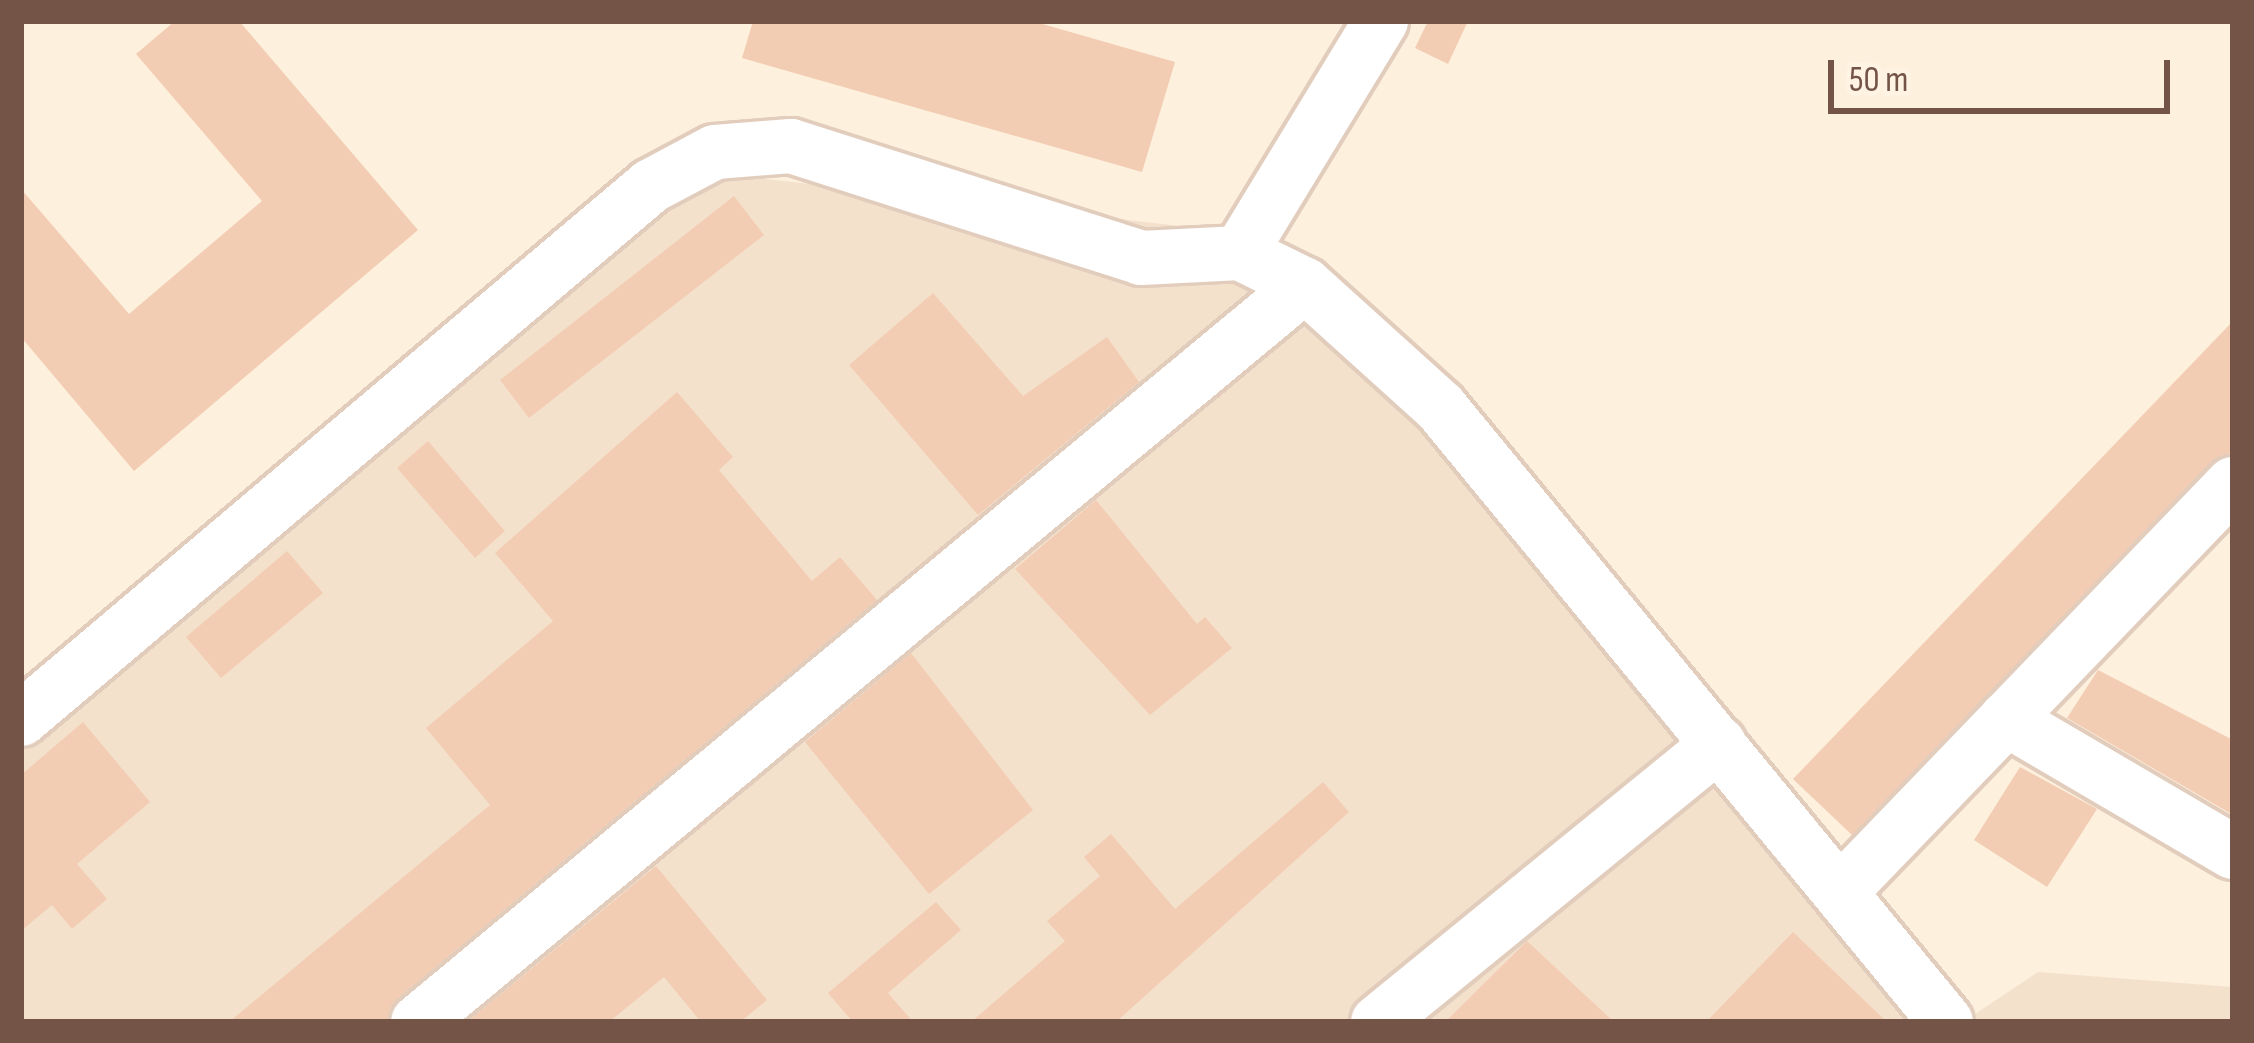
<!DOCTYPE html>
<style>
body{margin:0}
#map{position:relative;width:2254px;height:1043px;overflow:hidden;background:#fdf0dd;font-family:"Sofia Sans Condensed",sans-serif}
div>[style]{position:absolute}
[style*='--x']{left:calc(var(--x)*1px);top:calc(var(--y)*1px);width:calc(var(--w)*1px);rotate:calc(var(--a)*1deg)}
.residential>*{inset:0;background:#f4e1cc}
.building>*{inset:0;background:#f3ccb4}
.roads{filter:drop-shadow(3px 0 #e2cdbd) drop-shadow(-3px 0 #e2cdbd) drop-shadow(0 3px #e2cdbd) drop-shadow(0 -3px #e2cdbd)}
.minor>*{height:54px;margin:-27px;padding:0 27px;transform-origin:27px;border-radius:27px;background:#fff}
span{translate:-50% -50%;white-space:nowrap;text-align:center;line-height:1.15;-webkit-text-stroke:10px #fff4e4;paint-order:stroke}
.frame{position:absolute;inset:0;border:24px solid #735446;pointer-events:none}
.scale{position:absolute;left:1828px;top:60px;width:342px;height:54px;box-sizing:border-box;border:6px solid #735446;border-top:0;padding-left:15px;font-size:36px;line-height:42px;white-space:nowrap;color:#735446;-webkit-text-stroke:9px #fff4e4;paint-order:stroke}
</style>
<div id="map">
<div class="residential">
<div style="clip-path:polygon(688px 170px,1268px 236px,1946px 1022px,21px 1022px,21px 715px)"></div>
<div style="clip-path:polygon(2038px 972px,2233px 987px,2233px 1022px,1963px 1022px)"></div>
</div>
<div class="building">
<div style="clip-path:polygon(175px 21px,239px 21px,418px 230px,134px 471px,21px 337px,21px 189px,129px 314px,262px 201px,136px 54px)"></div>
<div style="clip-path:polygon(753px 21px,1032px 21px,1175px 62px,1142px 172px,742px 58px)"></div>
<div style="clip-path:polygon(1428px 21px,1468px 21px,1448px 64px,1415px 48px)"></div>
<div style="clip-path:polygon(734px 196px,764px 235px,529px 418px,500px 380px)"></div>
<div style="clip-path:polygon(933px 293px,1023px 396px,1107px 337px,1139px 382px,978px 515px,849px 365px)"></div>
<div style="clip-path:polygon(2233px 321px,2233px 450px,1852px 835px,1793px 779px)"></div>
<div style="clip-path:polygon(677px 392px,733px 457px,719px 470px,812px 581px,840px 557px,877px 600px,398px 998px,387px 1022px,229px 1022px,490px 805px,426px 728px,553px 621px,495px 553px)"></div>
<div style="clip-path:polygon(428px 441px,505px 531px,475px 558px,397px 468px)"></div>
<div style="clip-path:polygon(1096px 500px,1197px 624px,1205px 617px,1232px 648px,1150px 715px,1015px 569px)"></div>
<div style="clip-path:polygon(287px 551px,323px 593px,221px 678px,186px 637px)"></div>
<div style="clip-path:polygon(911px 653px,1033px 810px,929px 894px,805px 742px)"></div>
<div style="clip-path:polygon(2098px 670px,2233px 740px,2233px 815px,2067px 718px)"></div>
<div style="clip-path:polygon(83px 722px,150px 802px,77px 864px,107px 899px,72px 929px,52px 905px,21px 931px,21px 775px)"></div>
<div style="clip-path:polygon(2020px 767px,2097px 809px,2047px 887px,1974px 840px)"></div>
<div style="clip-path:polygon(1323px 782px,1349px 812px,1116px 1022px,971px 1022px,1065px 941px,1047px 921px,1100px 876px,1084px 857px,1111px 834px,1175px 909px)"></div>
<div style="clip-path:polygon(656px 866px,767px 1000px,740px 1022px,701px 1022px,664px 977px,609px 1022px,467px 1022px)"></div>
<div style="clip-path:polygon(936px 902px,961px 930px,888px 993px,913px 1022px,853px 1022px,828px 993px)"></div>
<div style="clip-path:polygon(1793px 932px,1887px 1022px,1706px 1022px)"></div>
<div style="clip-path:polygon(1527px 941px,1614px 1022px,1445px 1022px)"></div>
</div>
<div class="roads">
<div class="minor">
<div style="--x:1381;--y:21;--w:271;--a:121.3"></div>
<div style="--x:1240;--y:253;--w:72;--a:26.2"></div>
<div style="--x:1305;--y:285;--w:182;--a:42.1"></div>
<div style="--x:1440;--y:407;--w:796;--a:50.55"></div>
<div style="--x:21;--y:719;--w:825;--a:-40.23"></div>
<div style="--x:651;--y:186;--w:72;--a:-28"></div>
<div style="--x:715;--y:152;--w:76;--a:-4.5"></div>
<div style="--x:791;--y:146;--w:367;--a:17.7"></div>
<div style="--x:1141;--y:258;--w:99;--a:-2.9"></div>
<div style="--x:2006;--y:719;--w:263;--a:30.4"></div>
<div style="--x:1841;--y:891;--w:565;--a:-46.08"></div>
<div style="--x:418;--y:1022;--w:1153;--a:-39.72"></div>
<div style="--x:1378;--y:1022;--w:440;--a:-39.2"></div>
</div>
</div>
<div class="frame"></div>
<div class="scale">50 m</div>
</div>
